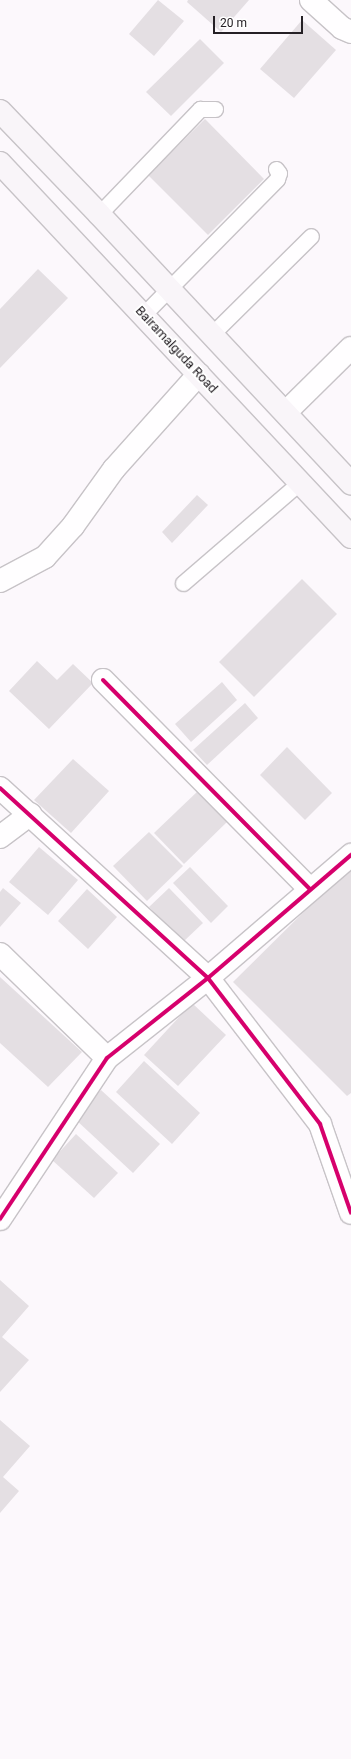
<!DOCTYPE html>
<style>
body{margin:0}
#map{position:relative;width:351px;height:1759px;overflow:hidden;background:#fcf8fc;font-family:Roboto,sans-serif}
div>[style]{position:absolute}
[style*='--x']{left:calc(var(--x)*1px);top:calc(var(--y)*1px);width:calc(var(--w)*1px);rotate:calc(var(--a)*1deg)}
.building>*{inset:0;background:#e4dfe3}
.roads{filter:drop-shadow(1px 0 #c7c3c7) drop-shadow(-1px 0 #c7c3c7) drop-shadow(0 1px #c7c3c7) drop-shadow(0 -1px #c7c3c7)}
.lane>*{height:15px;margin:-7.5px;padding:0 7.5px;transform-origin:7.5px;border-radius:7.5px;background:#fffeff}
.street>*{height:22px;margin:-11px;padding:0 11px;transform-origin:11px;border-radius:11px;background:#fffeff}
.primary>*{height:22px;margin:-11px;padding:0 11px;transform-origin:11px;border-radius:11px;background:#f9f5f9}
.cycleway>*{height:4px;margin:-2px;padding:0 2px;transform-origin:2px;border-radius:2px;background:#d6006c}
span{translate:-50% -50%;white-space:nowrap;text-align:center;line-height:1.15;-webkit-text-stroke:4px #fff;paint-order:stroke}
.street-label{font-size:13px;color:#252025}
.scale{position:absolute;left:213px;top:16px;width:90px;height:18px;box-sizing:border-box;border:2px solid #252025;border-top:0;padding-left:5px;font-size:12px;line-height:14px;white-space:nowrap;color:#252025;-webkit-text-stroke:3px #fff;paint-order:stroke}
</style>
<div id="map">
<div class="building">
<div style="clip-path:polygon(158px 0,184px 21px,154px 56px,129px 34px)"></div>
<div style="clip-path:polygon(188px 0,249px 0,221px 32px,187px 2px)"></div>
<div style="clip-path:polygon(302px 20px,336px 50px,294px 98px,260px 69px)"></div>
<div style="clip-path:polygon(200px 39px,224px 63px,171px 116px,146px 92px)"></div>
<div style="clip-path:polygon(205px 119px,264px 179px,208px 235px,148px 175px)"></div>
<div style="clip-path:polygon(38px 269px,68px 298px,0 368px,0 309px)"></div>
<div style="clip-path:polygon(197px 495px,208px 505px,172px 543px,162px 532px)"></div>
<div style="clip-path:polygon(302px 579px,337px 614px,254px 697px,219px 662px)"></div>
<div style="clip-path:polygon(37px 661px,57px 680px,73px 664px,93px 683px,49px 729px,9px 691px)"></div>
<div style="clip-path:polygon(222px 682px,237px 700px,191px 742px,175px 724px)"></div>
<div style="clip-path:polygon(245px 703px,258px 718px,207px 765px,193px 750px)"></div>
<div style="clip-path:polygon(287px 747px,332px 793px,305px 820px,260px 775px)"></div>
<div style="clip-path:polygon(73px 759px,109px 791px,71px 833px,34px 800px)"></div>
<div style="clip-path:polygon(199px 790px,229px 820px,184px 864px,154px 833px)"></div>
<div style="clip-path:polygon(149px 832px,183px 866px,147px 901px,113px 866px)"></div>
<div style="clip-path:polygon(39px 847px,78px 880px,48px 915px,9px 882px)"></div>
<div style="clip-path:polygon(351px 865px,351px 1093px,347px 1096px,233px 982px)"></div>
<div style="clip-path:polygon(190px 867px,228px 906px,211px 923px,173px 883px)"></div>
<div style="clip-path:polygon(3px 888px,21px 903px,0 927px,0 892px)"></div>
<div style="clip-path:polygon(169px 888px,203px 923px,183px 942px,149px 907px)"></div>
<div style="clip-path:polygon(87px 889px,117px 917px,88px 949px,58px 921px)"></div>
<div style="clip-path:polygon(0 977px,82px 1052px,48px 1087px,0 1043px)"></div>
<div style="clip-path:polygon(192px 1003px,226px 1035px,178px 1086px,144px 1055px)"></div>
<div style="clip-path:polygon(144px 1061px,200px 1113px,172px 1144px,116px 1092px)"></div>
<div style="clip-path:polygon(101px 1090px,160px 1144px,133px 1173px,75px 1119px)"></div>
<div style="clip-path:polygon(76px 1134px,118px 1173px,94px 1198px,52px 1160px)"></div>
<div style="clip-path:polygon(0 1280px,29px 1306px,2px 1337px,29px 1360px,0 1392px)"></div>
<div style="clip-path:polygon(0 1420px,30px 1446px,3px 1477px,19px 1491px,0 1513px)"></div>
</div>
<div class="roads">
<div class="lane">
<div style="--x:99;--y:214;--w:146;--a:-46.1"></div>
<div style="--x:200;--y:109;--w:15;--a:0"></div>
<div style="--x:143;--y:315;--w:191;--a:-45.4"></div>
<div style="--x:277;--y:179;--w:6;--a:-72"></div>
<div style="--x:279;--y:173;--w:5;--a:-127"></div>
<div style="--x:212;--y:334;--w:139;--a:-44.7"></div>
<div style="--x:183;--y:583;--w:155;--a:-40.8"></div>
</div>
<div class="street">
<div style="--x:311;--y:0;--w:42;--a:42.1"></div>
<div style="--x:342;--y:28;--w:10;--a:24"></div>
<div style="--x:286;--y:412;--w:91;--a:-44.6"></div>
<div style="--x:0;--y:581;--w:51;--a:-28.1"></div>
<div style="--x:45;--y:557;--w:42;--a:-47.9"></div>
<div style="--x:73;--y:526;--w:70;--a:-54.3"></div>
<div style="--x:114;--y:469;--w:127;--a:-48.2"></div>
<div style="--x:103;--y:680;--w:294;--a:45.3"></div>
<div style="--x:0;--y:788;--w:282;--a:42.4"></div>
<div style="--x:208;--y:978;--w:184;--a:52.5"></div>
<div style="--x:320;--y:1124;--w:94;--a:70.8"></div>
<div style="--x:0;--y:837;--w:38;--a:-37"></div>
<div style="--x:0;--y:954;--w:149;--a:44.2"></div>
<div style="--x:0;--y:1219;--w:193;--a:-56.4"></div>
<div style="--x:107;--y:1058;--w:129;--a:-38.4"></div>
<div style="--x:208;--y:978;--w:189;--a:-40.7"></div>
</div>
<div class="primary">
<div style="--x:0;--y:111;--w:143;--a:46.1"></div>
<div style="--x:99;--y:214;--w:369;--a:46.9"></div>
<div style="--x:0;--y:163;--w:513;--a:46.82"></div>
</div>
</div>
<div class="cycleway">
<div style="--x:103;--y:680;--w:294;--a:45.3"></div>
<div style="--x:0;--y:788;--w:282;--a:42.4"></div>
<div style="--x:208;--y:978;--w:184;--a:52.5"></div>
<div style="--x:320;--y:1124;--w:94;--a:70.8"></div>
<div style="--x:0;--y:1219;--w:193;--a:-56.4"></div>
<div style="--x:107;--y:1058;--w:129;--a:-38.4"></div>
<div style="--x:208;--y:978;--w:189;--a:-40.7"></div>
</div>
<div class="street-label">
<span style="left:176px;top:350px;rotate:47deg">Bairamalguda Road</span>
</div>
<div class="scale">20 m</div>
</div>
